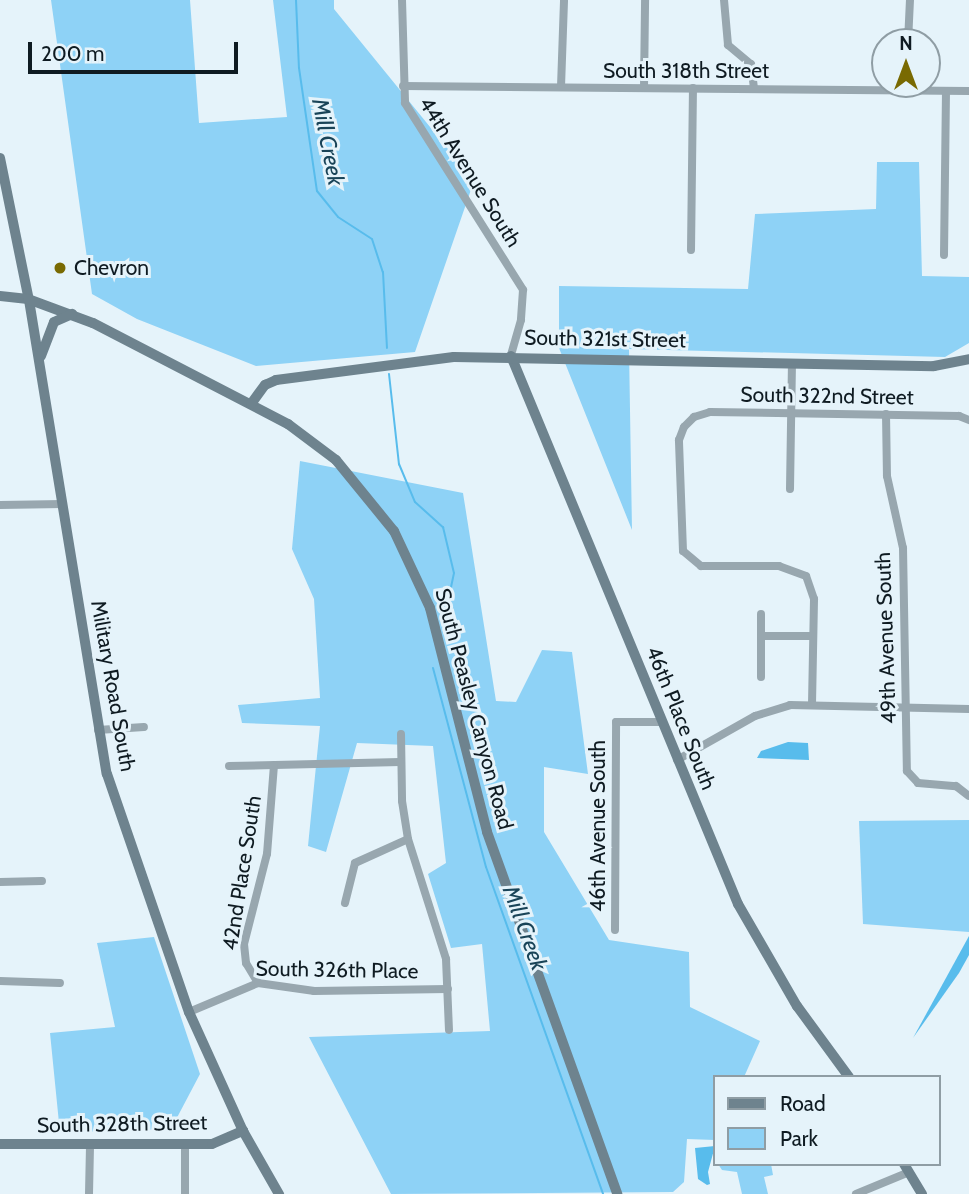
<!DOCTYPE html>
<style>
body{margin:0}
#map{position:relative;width:969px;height:1194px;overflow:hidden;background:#e5f3fa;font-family:Cabin,sans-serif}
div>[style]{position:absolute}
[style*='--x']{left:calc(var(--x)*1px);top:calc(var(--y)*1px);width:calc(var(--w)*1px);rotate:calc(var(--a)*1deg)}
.green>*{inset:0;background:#8ed2f6}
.water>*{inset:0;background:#58bcec}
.stream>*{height:2px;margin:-1px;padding:0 1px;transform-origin:1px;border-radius:1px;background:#58bcec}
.street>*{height:8px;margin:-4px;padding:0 4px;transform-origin:4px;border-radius:4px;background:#98a7af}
.secondary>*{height:10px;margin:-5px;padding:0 5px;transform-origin:5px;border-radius:5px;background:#6e838e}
.dots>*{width:19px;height:19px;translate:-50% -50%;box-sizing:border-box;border:4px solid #e5f3fa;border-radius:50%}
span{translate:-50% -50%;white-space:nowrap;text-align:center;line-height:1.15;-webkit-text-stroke:6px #e5f3fa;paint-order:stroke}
.street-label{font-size:21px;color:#0f1b22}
.poi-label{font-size:21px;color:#0f1b22}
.left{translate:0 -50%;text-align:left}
.water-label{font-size:23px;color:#194458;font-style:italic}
.legend{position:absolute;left:713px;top:1075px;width:228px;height:91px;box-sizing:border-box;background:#e5f3fa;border:2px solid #8f9da4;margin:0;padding:9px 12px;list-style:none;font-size:21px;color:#0f1b22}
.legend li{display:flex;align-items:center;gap:14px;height:35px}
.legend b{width:35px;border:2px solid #8f9da4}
.north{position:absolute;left:871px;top:28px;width:70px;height:70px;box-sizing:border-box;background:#e5f3fa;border:2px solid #8f9da4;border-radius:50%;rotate:0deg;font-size:19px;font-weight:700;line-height:28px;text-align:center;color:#0f1b22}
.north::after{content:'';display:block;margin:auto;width:24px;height:32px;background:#796a02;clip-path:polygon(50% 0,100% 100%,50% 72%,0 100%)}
.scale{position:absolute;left:28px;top:42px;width:210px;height:32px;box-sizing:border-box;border:4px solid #0f1b22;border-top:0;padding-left:9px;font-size:21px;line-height:24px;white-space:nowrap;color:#0f1b22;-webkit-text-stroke:5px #e5f3fa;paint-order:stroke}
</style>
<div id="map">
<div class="green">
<div style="clip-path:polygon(51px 0,190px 0,199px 123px,287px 117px,273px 0,334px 0,334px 9px,474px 181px,415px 352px,256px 366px,137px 319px,92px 294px)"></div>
<div style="clip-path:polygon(877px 162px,919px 162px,922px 276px,969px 277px,969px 343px,945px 357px,629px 349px,632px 530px,559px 348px,559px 286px,748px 289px,755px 214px,876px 209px)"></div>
<div style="clip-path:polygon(300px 461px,463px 493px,496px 701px,516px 702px,542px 650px,572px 652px,588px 774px,544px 767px,544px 832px,609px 940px,689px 952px,690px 1007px,760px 1041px,744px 1077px,715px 1077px,715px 1140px,687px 1139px,684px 1182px,673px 1192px,391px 1194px,309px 1037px,490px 1031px,482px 944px,451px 948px,428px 874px,446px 863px,433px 746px,357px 743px,326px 852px,308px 846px,320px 726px,242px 723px,238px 705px,320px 698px,314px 599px,292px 549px)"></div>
<div style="clip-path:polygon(969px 820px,969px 932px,863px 924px,859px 821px)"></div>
<div style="clip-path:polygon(154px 937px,200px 1074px,171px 1129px,60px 1133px,50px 1033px,115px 1027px,97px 943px)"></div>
<div style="clip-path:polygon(718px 1164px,771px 1164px,773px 1175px,764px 1177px,768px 1194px,742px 1194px,737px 1172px,722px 1170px)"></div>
</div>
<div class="water">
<div style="clip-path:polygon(788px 742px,808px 743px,809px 760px,757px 758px,761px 751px)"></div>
<div style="clip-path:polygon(969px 936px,969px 955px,959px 973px,913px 1038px)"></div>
<div style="clip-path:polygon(715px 1146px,708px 1172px,710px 1184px,707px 1185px,698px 1179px,695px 1148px)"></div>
</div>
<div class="stream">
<div style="--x:296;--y:0;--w:68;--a:87.5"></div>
<div style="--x:299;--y:68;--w:124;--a:81.7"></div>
<div style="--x:317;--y:191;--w:33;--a:51"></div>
<div style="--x:338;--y:217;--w:40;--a:32.9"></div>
<div style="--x:372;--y:239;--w:35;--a:72"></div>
<div style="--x:383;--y:272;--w:76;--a:87"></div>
<div style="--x:389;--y:374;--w:91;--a:83.7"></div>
<div style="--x:399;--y:464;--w:41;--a:67.2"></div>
<div style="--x:415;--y:502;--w:38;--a:42"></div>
<div style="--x:443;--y:527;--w:47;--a:76.6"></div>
<div style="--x:454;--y:573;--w:38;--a:102"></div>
<div style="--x:433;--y:668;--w:206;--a:75.1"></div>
<div style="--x:486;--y:867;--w:347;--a:70.3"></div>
</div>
<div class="street">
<div style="--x:402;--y:0;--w:103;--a:88.3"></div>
<div style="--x:405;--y:103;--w:221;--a:57.7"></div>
<div style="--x:523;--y:290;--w:30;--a:94"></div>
<div style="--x:521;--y:320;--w:37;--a:106"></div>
<div style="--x:724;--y:0;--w:45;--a:84.9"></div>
<div style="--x:728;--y:45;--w:30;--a:40"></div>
<div style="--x:751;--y:64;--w:25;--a:83"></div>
<div style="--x:908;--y:42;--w:42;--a:-87.3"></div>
<div style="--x:403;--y:86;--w:566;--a:0.51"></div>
<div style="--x:561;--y:87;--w:87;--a:-88"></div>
<div style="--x:644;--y:88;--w:88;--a:-89.3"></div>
<div style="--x:691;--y:250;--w:162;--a:-89.3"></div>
<div style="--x:944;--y:255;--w:164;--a:-89.3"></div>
<div style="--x:886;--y:414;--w:62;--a:89.1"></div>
<div style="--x:887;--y:476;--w:74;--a:77.5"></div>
<div style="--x:903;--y:548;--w:223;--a:89"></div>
<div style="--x:907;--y:771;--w:16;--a:47"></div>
<div style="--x:918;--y:783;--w:38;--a:5"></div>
<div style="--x:956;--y:786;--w:16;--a:38"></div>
<div style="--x:790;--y:489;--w:126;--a:-89.1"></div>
<div style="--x:0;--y:505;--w:63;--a:-0.9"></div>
<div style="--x:761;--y:614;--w:63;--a:90"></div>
<div style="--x:761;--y:636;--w:52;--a:0"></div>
<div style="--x:812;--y:704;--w:105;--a:-88.9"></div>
<div style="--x:814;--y:599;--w:24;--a:-109"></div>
<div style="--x:806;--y:576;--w:29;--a:-160"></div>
<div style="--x:779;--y:566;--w:78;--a:180"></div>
<div style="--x:701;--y:566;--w:23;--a:-140"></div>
<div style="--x:683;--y:551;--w:111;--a:-92.1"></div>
<div style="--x:679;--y:440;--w:14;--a:-69"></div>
<div style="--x:684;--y:427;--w:14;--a:-45"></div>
<div style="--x:694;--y:417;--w:17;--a:-17"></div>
<div style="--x:710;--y:412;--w:249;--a:0.9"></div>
<div style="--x:959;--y:416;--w:11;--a:22"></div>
<div style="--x:98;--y:730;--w:46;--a:-3.7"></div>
<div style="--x:401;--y:734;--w:67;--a:89.1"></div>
<div style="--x:402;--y:801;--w:38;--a:81"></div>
<div style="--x:408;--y:839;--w:126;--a:72.4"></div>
<div style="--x:446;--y:959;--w:71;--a:87.6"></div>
<div style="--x:677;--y:760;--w:90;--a:-29.4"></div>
<div style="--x:755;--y:716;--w:37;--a:-17"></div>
<div style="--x:790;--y:705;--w:179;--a:1.3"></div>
<div style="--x:229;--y:766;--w:171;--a:-1.3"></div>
<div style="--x:0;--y:882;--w:42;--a:-1.4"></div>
<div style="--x:345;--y:903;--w:41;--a:-76"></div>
<div style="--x:355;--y:863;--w:58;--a:-24.4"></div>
<div style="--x:615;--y:930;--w:208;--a:-89.7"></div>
<div style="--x:616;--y:722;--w:46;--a:0"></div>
<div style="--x:0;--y:981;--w:60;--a:1.9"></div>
<div style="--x:258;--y:983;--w:23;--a:-121"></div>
<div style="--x:246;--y:963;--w:19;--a:-96"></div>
<div style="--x:244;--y:944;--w:93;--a:-75.7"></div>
<div style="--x:267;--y:854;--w:89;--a:-85.5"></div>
<div style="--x:189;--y:1012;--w:75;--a:-22.8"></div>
<div style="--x:258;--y:983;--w:57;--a:8.1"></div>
<div style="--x:314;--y:991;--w:134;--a:-0.9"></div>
<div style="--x:89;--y:1194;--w:48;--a:-88.8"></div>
<div style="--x:185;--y:1194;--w:51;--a:-90"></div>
<div style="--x:856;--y:1194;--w:57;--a:-22.5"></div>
</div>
<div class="secondary">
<div style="--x:0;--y:158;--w:145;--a:78.5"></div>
<div style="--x:29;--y:300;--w:480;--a:80.7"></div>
<div style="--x:107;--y:774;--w:252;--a:71"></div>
<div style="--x:189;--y:1012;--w:131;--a:65.6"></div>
<div style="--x:243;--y:1131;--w:73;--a:60.3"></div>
<div style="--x:0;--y:296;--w:28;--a:6"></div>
<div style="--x:28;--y:299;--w:69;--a:20.3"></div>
<div style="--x:93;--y:323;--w:220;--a:27.4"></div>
<div style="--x:288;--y:424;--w:60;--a:36.9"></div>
<div style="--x:336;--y:460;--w:92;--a:50.8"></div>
<div style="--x:394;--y:531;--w:85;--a:64.9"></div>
<div style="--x:430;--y:608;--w:231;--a:75.7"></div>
<div style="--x:487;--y:832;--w:385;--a:70.2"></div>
<div style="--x:41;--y:356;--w:36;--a:-69"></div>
<div style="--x:54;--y:322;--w:20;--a:-24"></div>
<div style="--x:511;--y:356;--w:593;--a:67.5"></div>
<div style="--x:738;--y:904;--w:118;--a:60"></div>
<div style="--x:797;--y:1006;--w:88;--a:53.8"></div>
<div style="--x:251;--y:404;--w:24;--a:-54"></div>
<div style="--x:265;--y:385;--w:12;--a:-24"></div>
<div style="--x:276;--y:380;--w:179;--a:-7.4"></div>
<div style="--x:454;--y:357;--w:480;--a:1.1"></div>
<div style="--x:934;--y:366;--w:36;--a:-11"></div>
<div style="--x:0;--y:1144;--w:212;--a:0"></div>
<div style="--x:212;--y:1144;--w:34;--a:-23"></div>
<div style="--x:904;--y:1164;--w:35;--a:59"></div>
</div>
<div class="dots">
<div style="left:60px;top:268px;background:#796a02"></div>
</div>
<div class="street-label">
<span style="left:686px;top:71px">South 318th Street</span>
<span style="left:470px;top:172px;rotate:58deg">44th Avenue South</span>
<span style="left:605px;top:339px;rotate:1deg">South 321st Street</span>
<span style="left:827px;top:396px;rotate:1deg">South 322nd Street</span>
<span style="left:886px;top:638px;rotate:-92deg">49th Avenue South</span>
<span style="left:113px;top:686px;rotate:80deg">Military Road South</span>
<span style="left:474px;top:709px;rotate:75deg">South Peasley Canyon Road</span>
<span style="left:681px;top:718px;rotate:68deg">46th Place South</span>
<span style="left:598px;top:826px;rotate:-90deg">46th Avenue South</span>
<span style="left:242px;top:873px;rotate:-81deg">42nd Place South</span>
<span style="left:337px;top:970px;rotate:1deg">South 326th Place</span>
<span style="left:122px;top:1124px;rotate:-1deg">South 328th Street</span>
</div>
<div class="poi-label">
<span class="left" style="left:74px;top:268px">Chevron</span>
</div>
<div class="water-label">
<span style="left:328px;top:142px;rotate:79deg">Mill Creek</span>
<span style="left:525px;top:928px;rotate:70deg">Mill Creek</span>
</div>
<ul class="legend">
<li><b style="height:9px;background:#6e838e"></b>Road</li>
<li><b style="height:19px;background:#8ed2f6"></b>Park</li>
</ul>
<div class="north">N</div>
<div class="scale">200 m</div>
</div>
